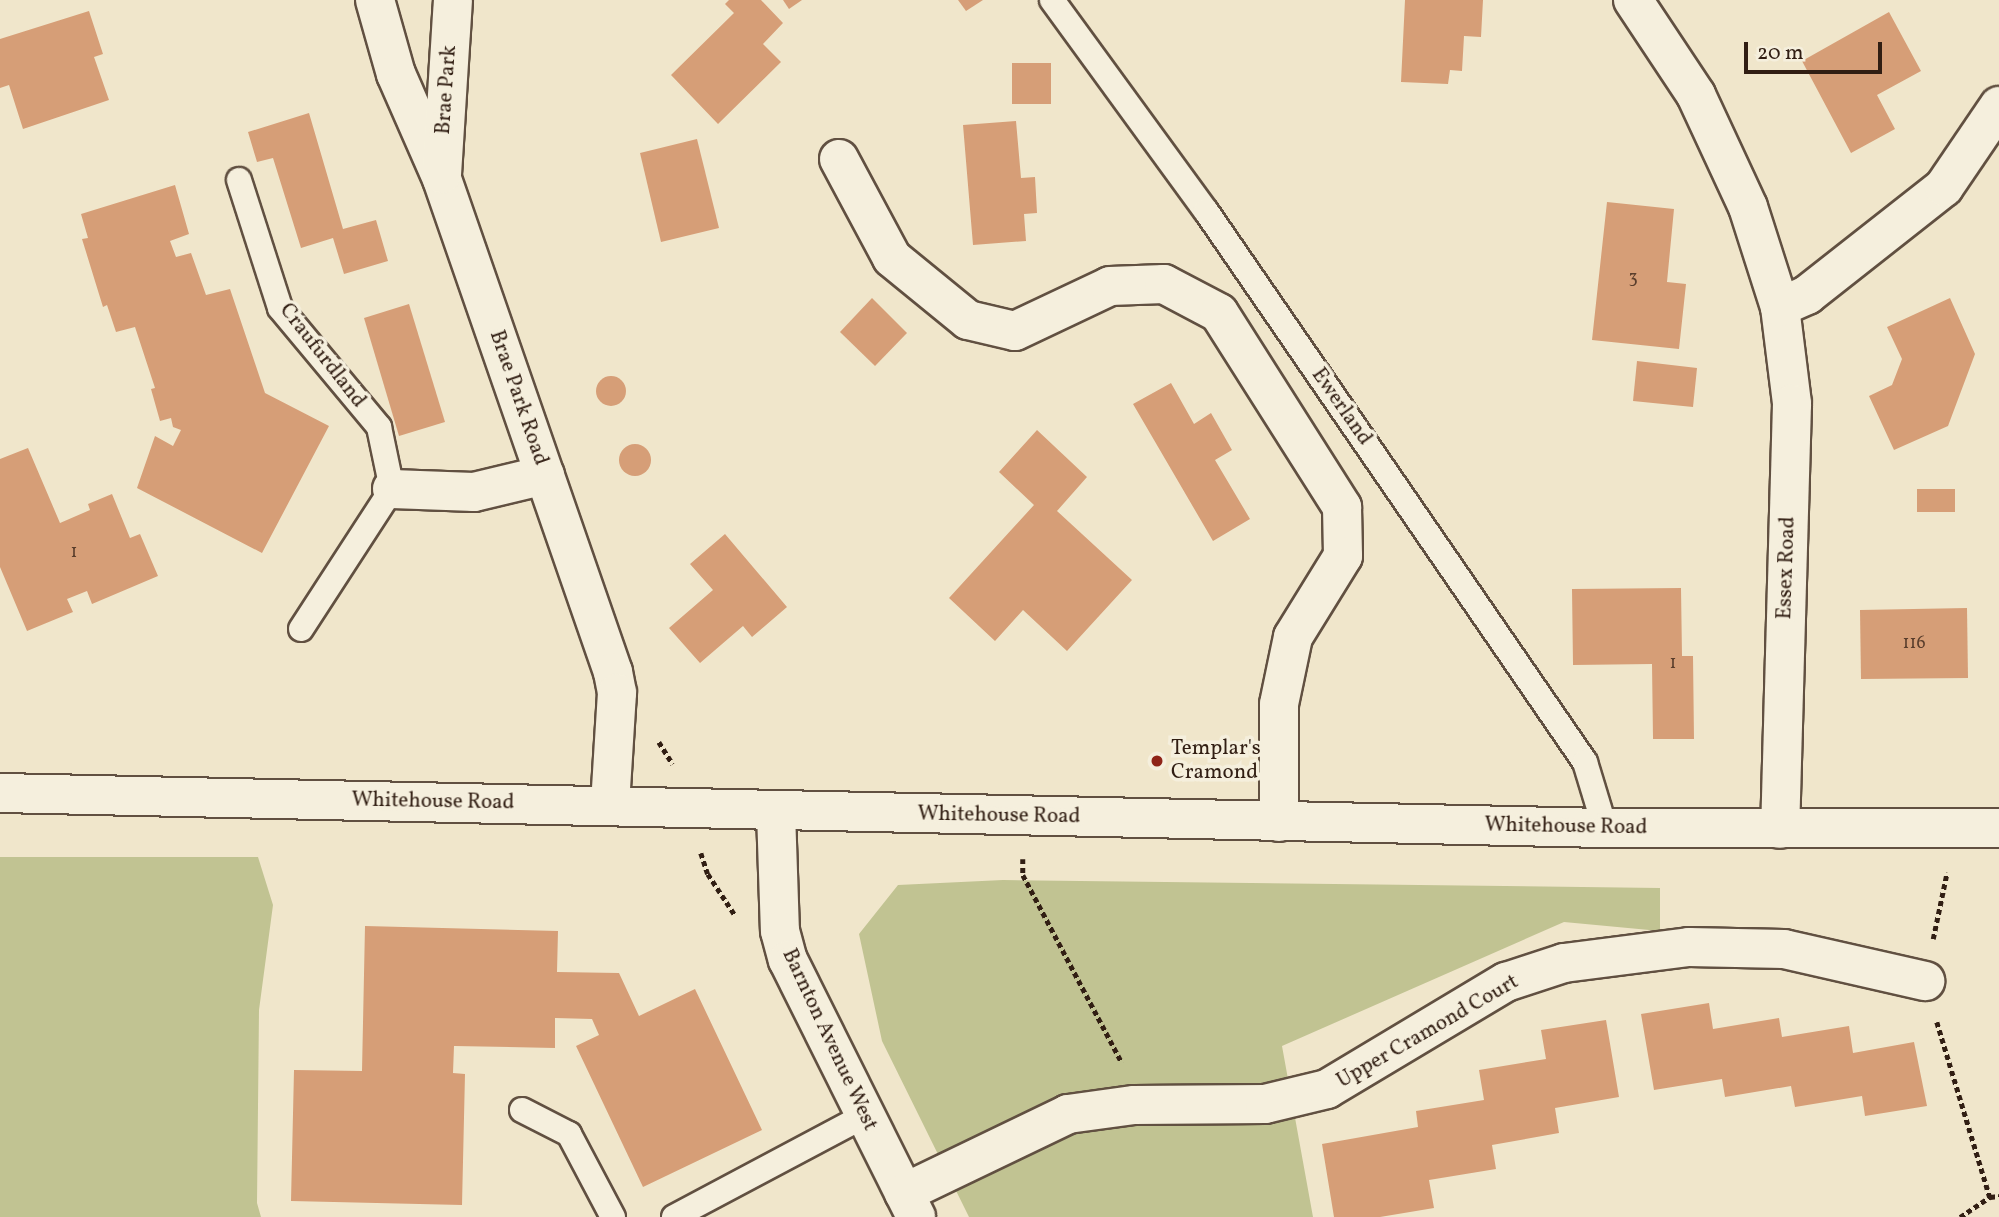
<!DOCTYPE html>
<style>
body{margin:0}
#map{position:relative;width:1999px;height:1217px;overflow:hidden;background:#f0e6cb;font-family:Vollkorn,serif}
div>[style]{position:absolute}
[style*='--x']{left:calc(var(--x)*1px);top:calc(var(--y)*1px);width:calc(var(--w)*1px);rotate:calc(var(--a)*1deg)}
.green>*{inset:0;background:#c1c392}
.building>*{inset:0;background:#d69e77}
.round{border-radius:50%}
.path>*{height:4.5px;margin-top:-2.25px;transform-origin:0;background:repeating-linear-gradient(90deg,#311e13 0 5px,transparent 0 8.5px)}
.roads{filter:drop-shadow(2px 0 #615041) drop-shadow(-2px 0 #615041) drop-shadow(0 2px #615041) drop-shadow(0 -2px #615041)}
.lane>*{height:24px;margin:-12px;padding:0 12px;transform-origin:12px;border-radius:12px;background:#f5efdd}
.street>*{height:38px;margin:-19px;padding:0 19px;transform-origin:19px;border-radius:19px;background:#f5efdd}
.secondary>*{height:38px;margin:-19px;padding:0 19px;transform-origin:19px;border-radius:19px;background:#f5efdd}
.dots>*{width:19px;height:19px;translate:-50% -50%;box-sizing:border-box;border:4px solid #f5efdd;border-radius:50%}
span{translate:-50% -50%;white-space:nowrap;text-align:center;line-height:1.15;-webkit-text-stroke:7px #f5efdd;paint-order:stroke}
.number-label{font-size:18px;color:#5a3e2c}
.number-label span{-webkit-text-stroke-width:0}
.street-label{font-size:21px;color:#311e13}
.poi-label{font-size:21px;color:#311e13}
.left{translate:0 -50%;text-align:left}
.scale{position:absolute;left:1744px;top:42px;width:138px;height:32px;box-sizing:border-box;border:4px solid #311e13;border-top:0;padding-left:9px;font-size:21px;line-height:24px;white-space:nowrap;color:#311e13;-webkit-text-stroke:5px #f5efdd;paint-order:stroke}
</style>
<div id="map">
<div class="green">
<div style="clip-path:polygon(0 857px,258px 857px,273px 905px,259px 1010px,257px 1203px,261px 1217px,0 1217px)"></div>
<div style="clip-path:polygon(1003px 880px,1660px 888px,1660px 931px,1564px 922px,1282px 1046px,1313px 1217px,969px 1217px,882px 1041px,859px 934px,898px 885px)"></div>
</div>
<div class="building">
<div style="clip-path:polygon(729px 0,761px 0,783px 23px,763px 44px,781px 62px,718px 124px,671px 75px,734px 13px,725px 4px)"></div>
<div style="clip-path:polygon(783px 0,802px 0,789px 9px)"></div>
<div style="clip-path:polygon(958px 0,983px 0,966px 11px)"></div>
<div style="clip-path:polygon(1405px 0,1483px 0,1481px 37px,1464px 36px,1462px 71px,1450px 70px,1448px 84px,1401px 82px)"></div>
<div style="clip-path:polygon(89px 11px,103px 54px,94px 57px,109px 100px,23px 129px,9px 85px,0 88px,0 39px)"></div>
<div style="clip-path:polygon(1889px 12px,1921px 71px,1877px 95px,1895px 129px,1851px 153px,1802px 61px)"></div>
<div style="clip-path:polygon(1012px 63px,1051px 63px,1051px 104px,1012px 104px)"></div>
<div style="clip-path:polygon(309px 113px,343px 229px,376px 220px,388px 261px,344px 274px,333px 238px,301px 248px,273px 158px,257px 162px,248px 132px)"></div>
<div style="clip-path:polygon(1016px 121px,1021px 178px,1035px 177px,1037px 213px,1024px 214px,1026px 241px,973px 245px,963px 125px)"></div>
<div style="clip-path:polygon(697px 139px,719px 228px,661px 242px,640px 153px)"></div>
<div style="clip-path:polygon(175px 185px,189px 234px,170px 241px,176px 257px,191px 253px,206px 295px,230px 289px,265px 393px,329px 426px,262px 553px,137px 488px,155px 436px,173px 446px,181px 430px,173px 427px,171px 418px,160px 421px,151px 389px,155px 388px,135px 327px,116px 332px,107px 305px,103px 307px,82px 239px,88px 238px,81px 214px)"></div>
<div style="clip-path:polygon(1607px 202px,1674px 209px,1667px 282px,1686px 284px,1679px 349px,1592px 340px)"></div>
<div style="clip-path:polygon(872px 298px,907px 333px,875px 366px,840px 332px)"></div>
<div style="clip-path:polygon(1950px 298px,1975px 354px,1948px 426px,1894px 450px,1869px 396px,1892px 385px,1902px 359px,1887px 327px)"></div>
<div style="clip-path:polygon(409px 304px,445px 422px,399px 436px,364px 318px)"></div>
<div style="clip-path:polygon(1637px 361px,1697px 368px,1693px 407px,1633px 401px)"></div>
<div class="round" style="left:596px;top:376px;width:30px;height:30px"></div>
<div style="clip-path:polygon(1171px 383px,1194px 424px,1211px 413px,1232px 450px,1215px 460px,1250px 519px,1213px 541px,1133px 404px)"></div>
<div style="clip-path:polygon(1037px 430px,1087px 477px,1057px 511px,1132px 580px,1067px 651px,1023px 610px,995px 641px,949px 598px,1034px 505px,999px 472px)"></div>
<div class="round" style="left:619px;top:444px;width:32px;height:32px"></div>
<div style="clip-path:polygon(28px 448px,60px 523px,90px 510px,88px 504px,112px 494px,130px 538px,140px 534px,158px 576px,92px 604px,87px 591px,67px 599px,73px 612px,27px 631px,0 567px,0 459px)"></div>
<div style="clip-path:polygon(1917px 489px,1955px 489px,1955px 512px,1917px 512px)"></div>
<div style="clip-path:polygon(725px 534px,787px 607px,752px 637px,743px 626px,700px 663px,669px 628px,713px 590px,690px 564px)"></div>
<div style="clip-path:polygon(1681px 588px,1682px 656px,1693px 656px,1694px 739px,1653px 739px,1652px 664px,1573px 665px,1572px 589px)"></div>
<div style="clip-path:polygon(1967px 608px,1968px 678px,1861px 679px,1860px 610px)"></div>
<div style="clip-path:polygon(365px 926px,558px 931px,557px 972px,619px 973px,639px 1016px,695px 989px,762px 1130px,643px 1187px,576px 1046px,599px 1035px,592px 1019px,555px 1018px,555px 1048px,454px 1046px,453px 1073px,465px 1074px,462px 1205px,291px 1201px,294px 1070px,362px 1071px)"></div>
<div style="clip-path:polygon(1709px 1003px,1713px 1029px,1779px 1018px,1782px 1037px,1849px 1026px,1853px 1053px,1914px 1042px,1927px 1106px,1865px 1116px,1862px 1096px,1795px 1107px,1791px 1086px,1725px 1097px,1722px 1079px,1654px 1090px,1641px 1014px)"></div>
<div style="clip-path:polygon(1606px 1020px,1619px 1097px,1555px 1108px,1559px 1133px,1492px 1145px,1496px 1169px,1429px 1180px,1434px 1208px,1380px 1217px,1334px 1217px,1322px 1144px,1418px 1127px,1416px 1111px,1484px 1100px,1479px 1070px,1546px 1059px,1541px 1030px)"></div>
</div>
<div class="path">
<div style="--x:659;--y:742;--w:26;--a:58"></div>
<div style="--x:701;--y:853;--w:22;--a:72"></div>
<div style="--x:708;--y:874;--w:49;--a:56.6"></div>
<div style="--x:1023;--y:859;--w:16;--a:90"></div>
<div style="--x:1023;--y:875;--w:212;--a:62.2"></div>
<div style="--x:1933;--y:939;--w:68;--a:-78.2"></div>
<div style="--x:1937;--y:1022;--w:183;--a:73.2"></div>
<div style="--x:1990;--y:1197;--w:9;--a:-6"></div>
<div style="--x:1960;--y:1217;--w:36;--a:-34"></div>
</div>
<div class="roads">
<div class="lane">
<div style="--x:1052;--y:0;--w:261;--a:53.9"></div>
<div style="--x:1206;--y:211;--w:669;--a:55.48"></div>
<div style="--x:1585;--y:762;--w:69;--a:73.1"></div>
<div style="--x:239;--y:180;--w:134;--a:72.2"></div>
<div style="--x:280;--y:308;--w:155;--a:50.2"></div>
<div style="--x:379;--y:427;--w:63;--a:78.2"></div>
<div style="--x:392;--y:489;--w:167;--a:123"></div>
<div style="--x:522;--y:1110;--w:53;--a:27.1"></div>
<div style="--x:569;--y:1134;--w:94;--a:62.1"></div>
<div style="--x:674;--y:1217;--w:215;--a:-28"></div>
</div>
<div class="street">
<div style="--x:375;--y:0;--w:77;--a:74.2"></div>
<div style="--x:396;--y:74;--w:115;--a:66.3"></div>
<div style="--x:442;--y:179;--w:522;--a:70.87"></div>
<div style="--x:613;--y:672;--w:21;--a:79"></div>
<div style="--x:617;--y:693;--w:112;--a:93.6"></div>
<div style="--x:1633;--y:0;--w:114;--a:56.4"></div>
<div style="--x:1696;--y:95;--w:123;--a:65.1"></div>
<div style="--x:1748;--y:207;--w:105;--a:72.3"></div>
<div style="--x:1780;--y:307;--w:98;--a:82.9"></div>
<div style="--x:1792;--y:404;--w:425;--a:91.6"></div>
<div style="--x:839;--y:159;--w:112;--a:61.8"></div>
<div style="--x:892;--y:258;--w:98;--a:39.2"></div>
<div style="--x:968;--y:320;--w:48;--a:13.2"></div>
<div style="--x:1015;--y:331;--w:105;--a:-25.3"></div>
<div style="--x:1110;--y:286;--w:54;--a:-2.1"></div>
<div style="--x:1164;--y:284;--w:62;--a:27.8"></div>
<div style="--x:1219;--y:313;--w:230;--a:57.6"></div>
<div style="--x:1342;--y:507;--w:49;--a:88.8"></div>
<div style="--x:1343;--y:556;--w:95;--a:121.7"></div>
<div style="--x:1293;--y:637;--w:68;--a:101.8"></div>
<div style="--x:1279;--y:704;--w:118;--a:90"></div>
<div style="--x:442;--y:174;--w:174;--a:-86.4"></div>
<div style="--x:1780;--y:307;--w:30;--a:-24"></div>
<div style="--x:1807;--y:295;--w:174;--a:-38.2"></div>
<div style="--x:1944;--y:187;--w:98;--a:-55.8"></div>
<div style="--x:392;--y:489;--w:82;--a:2.1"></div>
<div style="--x:474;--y:492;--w:73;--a:-13.5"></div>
<div style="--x:776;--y:812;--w:119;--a:88.1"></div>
<div style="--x:780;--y:931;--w:30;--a:75"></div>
<div style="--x:788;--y:960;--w:287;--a:63.5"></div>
<div style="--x:904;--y:1193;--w:182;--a:-25.7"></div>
<div style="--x:1068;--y:1114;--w:67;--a:-7.8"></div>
<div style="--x:1134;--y:1105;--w:131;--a:-0.4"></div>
<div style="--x:1265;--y:1104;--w:64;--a:-13.6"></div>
<div style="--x:1327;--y:1089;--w:209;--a:-30.9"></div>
<div style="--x:1506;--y:982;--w:61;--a:-18.1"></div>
<div style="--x:1564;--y:963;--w:126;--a:-7.3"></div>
<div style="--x:1689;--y:947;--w:95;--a:1.2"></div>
<div style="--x:1784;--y:949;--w:145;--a:12.8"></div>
</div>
<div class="secondary">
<div style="--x:0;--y:793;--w:1605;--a:1.25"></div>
<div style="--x:1605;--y:828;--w:394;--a:0"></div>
</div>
</div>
<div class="dots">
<div style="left:1157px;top:761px;background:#8f2418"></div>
</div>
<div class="number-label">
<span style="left:1633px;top:279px">3</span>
<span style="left:74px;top:553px">1</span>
<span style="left:1914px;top:644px">116</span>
<span style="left:1673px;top:664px">1</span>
</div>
<div class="street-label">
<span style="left:447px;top:90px;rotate:-86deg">Brae Park</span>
<span style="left:322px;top:356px;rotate:52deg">Craufurdland</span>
<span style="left:518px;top:398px;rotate:71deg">Brae Park Road</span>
<span style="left:1341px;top:407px;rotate:55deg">Ewerland</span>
<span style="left:1787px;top:568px;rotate:-88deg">Essex Road</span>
<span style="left:433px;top:802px;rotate:1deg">Whitehouse Road</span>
<span style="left:999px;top:816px;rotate:1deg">Whitehouse Road</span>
<span style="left:1566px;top:827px;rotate:1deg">Whitehouse Road</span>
<span style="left:1428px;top:1032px;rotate:-30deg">Upper Cramond Court</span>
<span style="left:829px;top:1040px;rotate:65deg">Barnton Avenue West</span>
</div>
<div class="poi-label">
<span class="left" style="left:1171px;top:761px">Templar's<br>Cramond</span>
</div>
<div class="scale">20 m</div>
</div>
